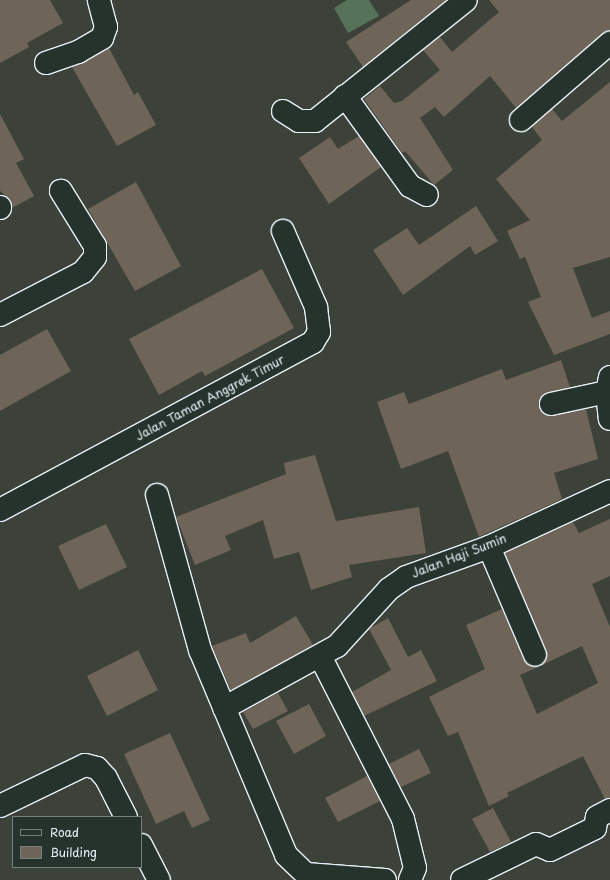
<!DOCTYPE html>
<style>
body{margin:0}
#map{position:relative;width:610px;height:880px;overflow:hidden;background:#3c423a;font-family:"Playpen Sans",sans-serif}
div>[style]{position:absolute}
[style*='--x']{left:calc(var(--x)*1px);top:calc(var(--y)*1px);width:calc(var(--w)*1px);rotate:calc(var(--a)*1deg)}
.green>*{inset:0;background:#567259}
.building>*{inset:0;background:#6e6458}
.roads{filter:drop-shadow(1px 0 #e8f1f8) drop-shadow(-1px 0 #e8f1f8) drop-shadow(0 1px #e8f1f8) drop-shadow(0 -1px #e8f1f8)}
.street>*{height:22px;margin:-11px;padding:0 11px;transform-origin:11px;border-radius:11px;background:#26332d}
span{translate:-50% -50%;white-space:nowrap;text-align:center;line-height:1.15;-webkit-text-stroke:3.5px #26332d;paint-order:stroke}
.street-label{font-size:12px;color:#e8f1f8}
.legend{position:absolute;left:12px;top:816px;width:130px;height:52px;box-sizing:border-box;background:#26332d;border:1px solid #747f7e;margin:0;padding:5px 7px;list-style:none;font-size:12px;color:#e8f1f8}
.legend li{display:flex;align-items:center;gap:8px;height:20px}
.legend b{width:20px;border:1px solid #747f7e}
</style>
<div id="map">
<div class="green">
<div style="clip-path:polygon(347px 0,369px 0,379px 16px,348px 33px,334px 8px)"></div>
</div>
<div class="building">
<div style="clip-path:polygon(0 0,50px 0,63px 23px,27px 43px,29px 47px,0 63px)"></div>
<div style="clip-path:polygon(411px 0,446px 0,363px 67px,346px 42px)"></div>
<div style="clip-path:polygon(489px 0,610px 0,610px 31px,602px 34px,516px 108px,490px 76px,444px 117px,435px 107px,420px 118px,453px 170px,434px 185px,405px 151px,402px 153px,364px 99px,380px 86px,394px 103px,402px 101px,440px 70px,423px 50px,440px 37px,452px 52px,499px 12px)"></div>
<div style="clip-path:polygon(109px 48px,134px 95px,138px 92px,156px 125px,117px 146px,72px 67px)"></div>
<div style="clip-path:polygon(610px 82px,610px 257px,573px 268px,592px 318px,610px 311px,610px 334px,554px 355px,528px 302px,541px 297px,525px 257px,520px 259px,507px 231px,530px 220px,496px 179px,542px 140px,532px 127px,552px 109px,562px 121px)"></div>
<div style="clip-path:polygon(0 114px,24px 159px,16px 163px,34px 196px,12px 208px,11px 200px,0 191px)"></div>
<div style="clip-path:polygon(359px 136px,381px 167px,329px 204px,299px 158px,330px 137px,338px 149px)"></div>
<div style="clip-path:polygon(136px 182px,181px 266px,135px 291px,88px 209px)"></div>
<div style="clip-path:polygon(476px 206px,498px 241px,475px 255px,470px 246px,403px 295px,373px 250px,407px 228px,419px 245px)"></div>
<div style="clip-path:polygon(262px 269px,294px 328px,205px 376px,202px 371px,159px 395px,129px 339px)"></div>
<div style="clip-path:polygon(47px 329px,71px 371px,0 411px,0 355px)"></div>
<div style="clip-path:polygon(561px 360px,570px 387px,543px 394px,539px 407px,548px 416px,586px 409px,598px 459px,554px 473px,562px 499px,479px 537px,448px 451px,401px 469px,377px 402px,404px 392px,409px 404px,502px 369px,506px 380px)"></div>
<div style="clip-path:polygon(315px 455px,336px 521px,419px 507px,426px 553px,349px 565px,352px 577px,311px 590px,299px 552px,274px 559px,263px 520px,225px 536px,231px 550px,195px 565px,176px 517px,286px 474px,284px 463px)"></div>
<div style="clip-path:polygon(610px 519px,610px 576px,592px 584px,610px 627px,610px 798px,605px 799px,583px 756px,507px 793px,509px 796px,489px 806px,458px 732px,448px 736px,429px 697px,485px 669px,466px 625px,502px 609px,524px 660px,538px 667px,520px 675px,537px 714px,598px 683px,582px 646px,542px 665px,546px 650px,505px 553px,573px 522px,579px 533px)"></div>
<div style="clip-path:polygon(106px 524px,127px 567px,79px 590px,58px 546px)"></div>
<div style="clip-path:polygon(296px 616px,313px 645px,231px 690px,212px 646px,246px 633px,250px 643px)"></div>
<div style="clip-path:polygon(388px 618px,408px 657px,421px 650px,437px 681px,364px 716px,352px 692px,391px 670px,369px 629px)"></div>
<div style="clip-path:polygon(138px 650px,158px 690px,107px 716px,87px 676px)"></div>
<div style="clip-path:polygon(278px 693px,288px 711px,253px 729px,243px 712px)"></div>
<div style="clip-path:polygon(309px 704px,326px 736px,294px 754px,276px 721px)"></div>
<div style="clip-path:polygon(170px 733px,210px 820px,192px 828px,184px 811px,156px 824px,124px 754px)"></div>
<div style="clip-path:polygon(419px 749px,431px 773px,401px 787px,389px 764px)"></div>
<div style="clip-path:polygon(367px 776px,380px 801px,338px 822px,325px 798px)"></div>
<div style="clip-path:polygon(493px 808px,511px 842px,490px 852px,472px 819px)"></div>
</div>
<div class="roads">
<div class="street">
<div style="--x:46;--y:63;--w:34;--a:-19"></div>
<div style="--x:78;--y:52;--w:28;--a:-30"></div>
<div style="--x:102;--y:38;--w:12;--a:-70"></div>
<div style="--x:106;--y:27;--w:28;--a:-105"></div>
<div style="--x:345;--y:96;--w:111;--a:54.2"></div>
<div style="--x:410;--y:186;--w:19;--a:28"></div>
<div style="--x:283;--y:111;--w:19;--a:32"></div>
<div style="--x:299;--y:121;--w:16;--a:0"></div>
<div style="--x:315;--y:121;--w:193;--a:-38.7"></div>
<div style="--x:521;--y:120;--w:118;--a:-40.9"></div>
<div style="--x:0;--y:207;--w:1;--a:90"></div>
<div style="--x:0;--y:315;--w:93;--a:-27.4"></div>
<div style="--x:83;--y:272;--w:19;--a:-51"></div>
<div style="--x:95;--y:257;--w:11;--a:-90"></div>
<div style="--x:95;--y:246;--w:65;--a:-121.7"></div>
<div style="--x:610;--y:377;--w:15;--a:101"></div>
<div style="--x:607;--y:392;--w:27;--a:84"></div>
<div style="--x:551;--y:404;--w:57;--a:-12.1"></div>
<div style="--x:157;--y:495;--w:161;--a:74.5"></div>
<div style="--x:200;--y:650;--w:222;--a:67.2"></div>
<div style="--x:286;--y:855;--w:28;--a:44"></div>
<div style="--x:306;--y:874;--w:79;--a:4.3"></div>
<div style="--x:0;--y:510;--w:355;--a:-28.2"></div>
<div style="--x:313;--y:342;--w:12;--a:-59"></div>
<div style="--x:319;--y:332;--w:25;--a:-97"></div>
<div style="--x:316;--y:307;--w:83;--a:-113.5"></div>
<div style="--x:489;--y:547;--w:117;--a:66.9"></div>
<div style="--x:320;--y:656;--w:183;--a:63"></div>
<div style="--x:403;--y:819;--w:50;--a:76.2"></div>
<div style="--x:415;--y:868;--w:13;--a:113"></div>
<div style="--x:224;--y:708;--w:129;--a:-28.8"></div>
<div style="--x:337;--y:646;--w:77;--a:-47.6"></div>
<div style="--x:389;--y:589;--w:21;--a:-35"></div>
<div style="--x:406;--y:577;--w:88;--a:-19.9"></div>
<div style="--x:489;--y:547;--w:133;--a:-24.8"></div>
<div style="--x:0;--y:806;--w:94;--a:-25.8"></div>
<div style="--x:85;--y:765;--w:12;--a:14"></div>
<div style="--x:97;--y:768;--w:13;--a:48"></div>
<div style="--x:106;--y:778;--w:44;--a:62.9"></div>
<div style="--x:141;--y:845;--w:39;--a:63"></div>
<div style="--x:462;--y:880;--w:82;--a:-25.9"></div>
<div style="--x:536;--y:844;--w:15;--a:23"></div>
<div style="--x:550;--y:850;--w:50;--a:-26.1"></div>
<div style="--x:595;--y:828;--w:11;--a:-80"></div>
<div style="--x:597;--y:817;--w:15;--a:-28"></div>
</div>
</div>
<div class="street-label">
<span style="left:210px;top:398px;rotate:-28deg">Jalan Taman Anggrek Timur</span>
<span style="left:459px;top:556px;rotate:-21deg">Jalan Haji Sumin</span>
</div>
<ul class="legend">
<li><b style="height:5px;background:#26332d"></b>Road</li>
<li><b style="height:11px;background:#6e6458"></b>Building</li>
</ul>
</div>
